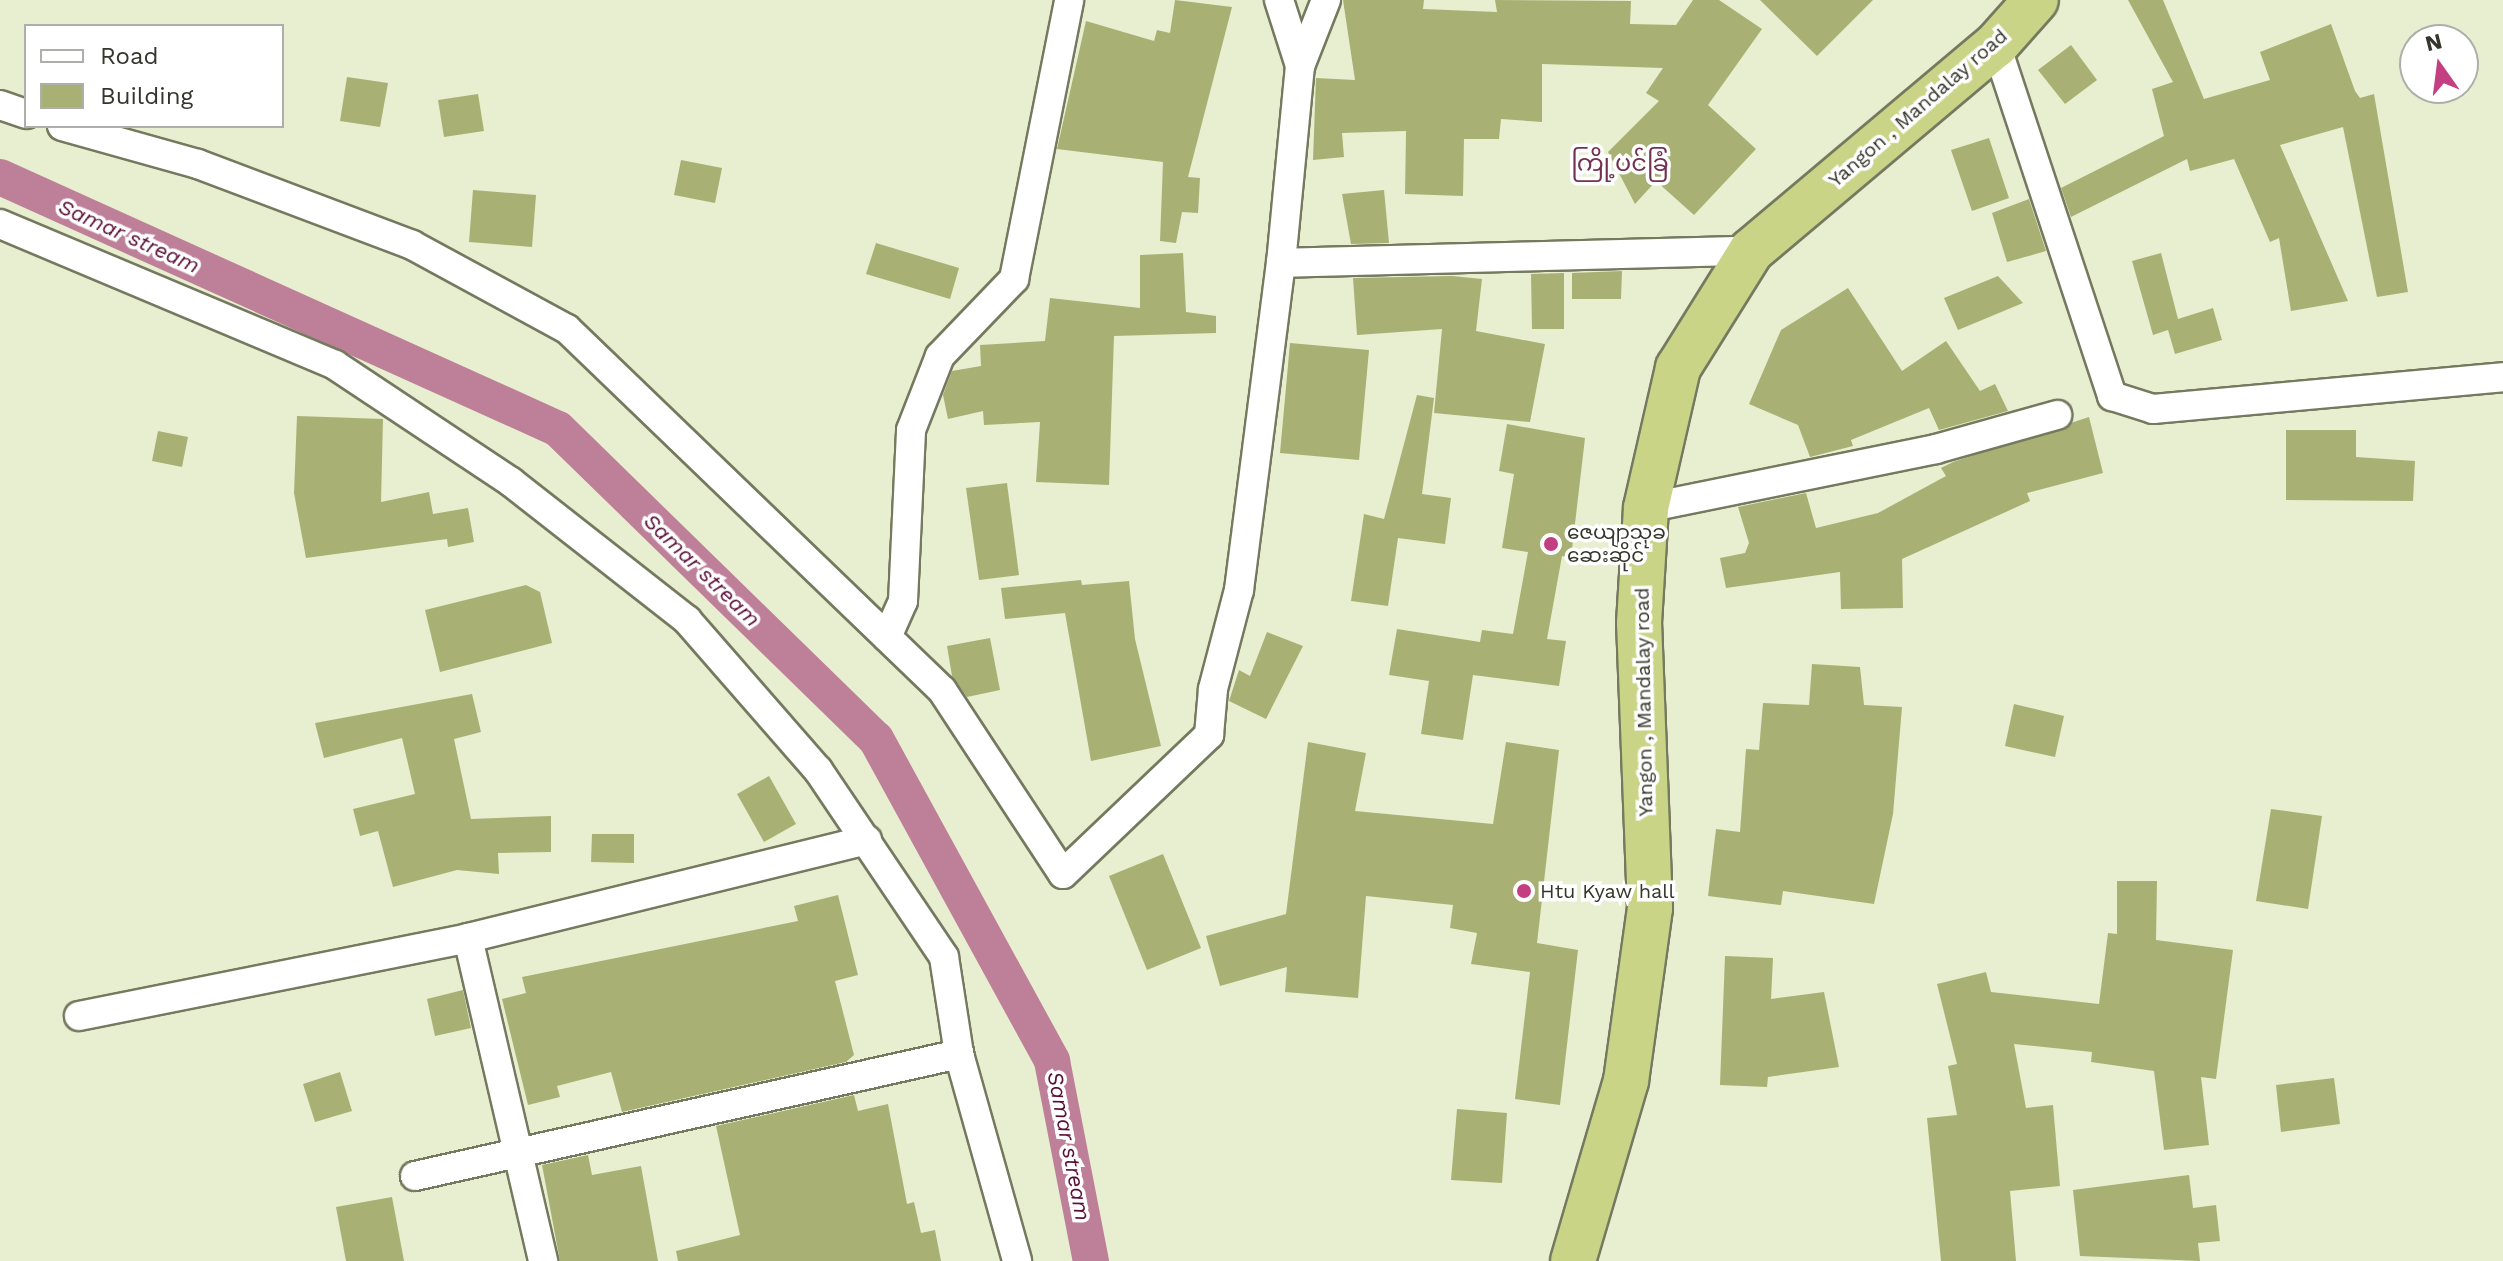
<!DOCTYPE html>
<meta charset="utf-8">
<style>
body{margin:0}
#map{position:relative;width:2503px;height:1261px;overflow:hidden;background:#e8eed0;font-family:"Work Sans","Noto Sans Myanmar",sans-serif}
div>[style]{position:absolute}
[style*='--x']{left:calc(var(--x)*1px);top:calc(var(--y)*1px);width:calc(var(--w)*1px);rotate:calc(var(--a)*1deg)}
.canal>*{height:36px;margin:-18px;padding:0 18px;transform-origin:18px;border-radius:18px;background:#be8099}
.building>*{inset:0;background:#a8b173}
.roads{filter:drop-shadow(2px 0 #75795f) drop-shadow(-2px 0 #75795f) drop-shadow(0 2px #75795f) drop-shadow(0 -2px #75795f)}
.street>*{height:28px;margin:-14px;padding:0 14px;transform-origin:14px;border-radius:14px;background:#fff}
.highway>*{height:44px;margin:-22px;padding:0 22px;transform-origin:22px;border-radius:22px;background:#c9d487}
.dots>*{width:22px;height:22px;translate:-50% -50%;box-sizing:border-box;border:4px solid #fff;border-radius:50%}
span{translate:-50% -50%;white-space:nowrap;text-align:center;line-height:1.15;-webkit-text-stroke:7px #fff;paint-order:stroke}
.street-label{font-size:20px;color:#34362b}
.poi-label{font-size:20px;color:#34362b}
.left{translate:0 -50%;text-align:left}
.water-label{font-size:22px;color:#590e37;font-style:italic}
.quarter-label{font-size:24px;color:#72314f}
.legend{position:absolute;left:24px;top:24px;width:260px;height:104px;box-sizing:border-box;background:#fff;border:2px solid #aeafaa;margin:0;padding:10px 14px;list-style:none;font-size:24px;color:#34362b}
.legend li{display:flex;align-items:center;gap:16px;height:40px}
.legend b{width:40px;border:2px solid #aeafaa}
.north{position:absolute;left:2399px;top:24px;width:80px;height:80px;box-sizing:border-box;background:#fff;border:2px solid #aeafaa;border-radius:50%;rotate:346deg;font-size:22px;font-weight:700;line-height:32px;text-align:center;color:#34362b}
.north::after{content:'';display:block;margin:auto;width:28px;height:36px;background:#c43f82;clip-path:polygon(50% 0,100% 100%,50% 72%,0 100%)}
</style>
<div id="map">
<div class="canal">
<div style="--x:0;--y:177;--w:612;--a:24.3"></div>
<div style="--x:558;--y:429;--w:444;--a:44.3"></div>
<div style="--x:876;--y:739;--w:367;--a:61.3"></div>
<div style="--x:1052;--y:1061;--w:204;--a:79"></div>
</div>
<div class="building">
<div style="clip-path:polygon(1175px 0,1232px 7px,1188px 177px,1200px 178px,1198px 213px,1182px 212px,1176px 243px,1160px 241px,1163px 162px,1057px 149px,1086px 21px,1154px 41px,1157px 30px,1170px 33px)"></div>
<div style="clip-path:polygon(1343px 0,1424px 0,1423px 9px,1497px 12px,1495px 0,1631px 1px,1630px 24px,1676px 25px,1693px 0,1719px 0,1762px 29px,1708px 105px,1756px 149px,1694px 215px,1656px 181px,1635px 204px,1608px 152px,1659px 101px,1646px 93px,1663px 68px,1542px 64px,1542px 122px,1501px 119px,1499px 139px,1464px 139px,1463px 196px,1405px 194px,1406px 131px,1342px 133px,1344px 157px,1313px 160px,1316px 78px,1355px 80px)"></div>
<div style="clip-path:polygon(1760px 0,1873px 0,1817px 56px)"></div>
<div style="clip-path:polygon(2128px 0,2163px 0,2204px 99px,2270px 80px,2260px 52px,2331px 24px,2355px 91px,2360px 98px,2374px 94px,2408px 292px,2377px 297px,2343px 127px,2280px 145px,2348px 301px,2291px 311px,2279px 238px,2270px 242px,2234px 159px,2190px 171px,2187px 159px,2071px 217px,2061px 188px,2164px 136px,2152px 89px,2173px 82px)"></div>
<div style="clip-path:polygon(2071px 45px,2097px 80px,2065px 104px,2038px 70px)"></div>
<div style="clip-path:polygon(347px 77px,388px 83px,380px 127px,340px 121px)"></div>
<div style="clip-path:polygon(478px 94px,484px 131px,444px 137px,438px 100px)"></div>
<div style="clip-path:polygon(1989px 138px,2009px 198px,1972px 211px,1951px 150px)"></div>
<div style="clip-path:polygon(681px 160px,722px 168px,715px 203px,674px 195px)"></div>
<div style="clip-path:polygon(473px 190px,536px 195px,532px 247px,469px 242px)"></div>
<div style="clip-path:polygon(1384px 190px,1389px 243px,1351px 244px,1342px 194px)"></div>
<div style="clip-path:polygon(2029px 199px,2046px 251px,2007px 262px,1992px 213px)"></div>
<div style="clip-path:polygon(876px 243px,959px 268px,950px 299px,866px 274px)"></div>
<div style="clip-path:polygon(1183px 253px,1186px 312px,1216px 316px,1216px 333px,1114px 336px,1109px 485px,1036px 482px,1040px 422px,984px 425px,983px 411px,948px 419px,943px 395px,952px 371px,981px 366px,980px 345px,1045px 341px,1050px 298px,1140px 308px,1140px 255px)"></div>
<div style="clip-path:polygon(2161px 253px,2178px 319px,2213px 308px,2222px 340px,2175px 354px,2168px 330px,2153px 335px,2132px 261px)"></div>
<div style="clip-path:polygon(1622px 271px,1621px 299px,1572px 299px,1572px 273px)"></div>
<div style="clip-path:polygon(1564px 273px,1564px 329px,1532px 329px,1531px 274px)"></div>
<div style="clip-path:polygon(1452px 276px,1482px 279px,1476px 331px,1545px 344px,1530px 422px,1434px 413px,1442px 329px,1357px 335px,1353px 278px)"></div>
<div style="clip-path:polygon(1998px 276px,2023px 303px,1958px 330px,1944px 298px)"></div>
<div style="clip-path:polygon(1848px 288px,1902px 371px,1946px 341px,1980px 391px,1995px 384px,2008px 411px,1939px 430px,1929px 408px,1851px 440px,1853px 446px,1810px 457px,1798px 425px,1749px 404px,1781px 330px)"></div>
<div style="clip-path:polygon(1290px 343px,1369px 350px,1359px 460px,1280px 453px)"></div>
<div style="clip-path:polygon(1417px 395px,1434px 398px,1422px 494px,1451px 498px,1445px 544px,1398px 538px,1388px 606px,1351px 601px,1364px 514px,1384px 519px)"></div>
<div style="clip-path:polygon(297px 416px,383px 419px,381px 502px,429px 492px,433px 514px,468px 508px,474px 542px,448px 547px,447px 539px,306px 558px,294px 493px)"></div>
<div style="clip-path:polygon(2089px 417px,2103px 473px,2027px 493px,2030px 501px,1902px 559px,1903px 608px,1841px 609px,1840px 572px,1726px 588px,1720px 558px,1745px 553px,1749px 543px,1738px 507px,1806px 493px,1816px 528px,1878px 513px,1946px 476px,1941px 468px,1953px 462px)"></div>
<div style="clip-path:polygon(1507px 424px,1585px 438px,1571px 558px,1562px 556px,1547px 639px,1566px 641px,1559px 686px,1473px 675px,1463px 740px,1421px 734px,1429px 681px,1389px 675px,1397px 629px,1480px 642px,1482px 630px,1513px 634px,1528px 552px,1502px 548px,1514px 474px,1499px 471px)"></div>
<div style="clip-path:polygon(2286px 430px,2356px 430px,2356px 457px,2415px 461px,2413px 501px,2286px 500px)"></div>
<div style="clip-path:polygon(158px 431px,188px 437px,182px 467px,152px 461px)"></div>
<div style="clip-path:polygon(1007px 483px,1019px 575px,979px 580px,966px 488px)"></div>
<div style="clip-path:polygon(1081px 580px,1082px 585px,1129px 581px,1135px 639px,1161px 746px,1091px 761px,1065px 613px,1005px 619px,1001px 588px)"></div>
<div style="clip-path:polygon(526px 585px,540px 592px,552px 643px,440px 672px,425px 610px)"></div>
<div style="clip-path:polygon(1267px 632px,1303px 646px,1266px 719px,1229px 701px,1239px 670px,1250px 676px)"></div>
<div style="clip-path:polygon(990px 638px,1000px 690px,967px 697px,952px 676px,947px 646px)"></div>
<div style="clip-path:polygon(1812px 664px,1860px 667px,1864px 705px,1902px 707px,1893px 814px,1874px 904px,1783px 891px,1781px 905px,1708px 896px,1716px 829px,1740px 832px,1746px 749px,1759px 750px,1763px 703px,1809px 705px)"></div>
<div style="clip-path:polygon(472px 694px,481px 732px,454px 739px,471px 819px,551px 816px,551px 852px,498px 853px,499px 874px,457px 870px,393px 887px,378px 831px,360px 836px,353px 809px,415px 794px,402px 738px,324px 758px,315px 723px)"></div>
<div style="clip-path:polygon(2014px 704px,2064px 716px,2055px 757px,2005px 746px)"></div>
<div style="clip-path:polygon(1308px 742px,1366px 753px,1355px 811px,1493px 824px,1506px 742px,1559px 750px,1537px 943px,1578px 950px,1560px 1105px,1515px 1099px,1530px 972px,1471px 964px,1477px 933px,1450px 928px,1453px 905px,1366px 896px,1358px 998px,1285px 992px,1287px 967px,1220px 986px,1206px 936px,1286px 914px)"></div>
<div style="clip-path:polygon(769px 776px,796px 824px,764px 842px,737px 794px)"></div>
<div style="clip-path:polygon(2271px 809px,2322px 816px,2308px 909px,2256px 901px)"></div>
<div style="clip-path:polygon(592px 834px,634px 834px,634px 863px,591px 862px)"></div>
<div style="clip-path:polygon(1163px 854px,1201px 948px,1147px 970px,1109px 876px)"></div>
<div style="clip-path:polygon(2117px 881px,2157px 881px,2156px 940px,2233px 950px,2216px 1079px,2201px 1077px,2209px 1145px,2164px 1150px,2154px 1071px,2091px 1062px,2092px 1052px,2014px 1044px,2026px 1108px,2053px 1105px,2060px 1186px,2010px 1191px,2016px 1261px,1941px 1261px,1927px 1118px,1957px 1115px,1948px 1066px,1957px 1064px,1937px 984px,1986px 972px,1991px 992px,2099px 1004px,2108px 933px,2117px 934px)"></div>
<div style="clip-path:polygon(838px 895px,858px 975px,835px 981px,854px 1055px,846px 1062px,622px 1112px,611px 1072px,557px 1086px,560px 1097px,528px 1105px,502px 999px,526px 993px,522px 977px,798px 921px,794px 906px)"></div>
<div style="clip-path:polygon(1725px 956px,1773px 958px,1771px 999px,1824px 992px,1839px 1067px,1768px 1077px,1767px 1087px,1720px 1085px)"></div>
<div style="clip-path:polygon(463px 990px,471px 1028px,435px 1036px,427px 999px)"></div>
<div style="clip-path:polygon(340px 1072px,352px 1111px,315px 1122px,303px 1084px)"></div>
<div style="clip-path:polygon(2334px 1078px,2340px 1124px,2281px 1132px,2276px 1085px)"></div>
<div style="clip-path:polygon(854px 1095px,858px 1111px,888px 1104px,907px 1204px,914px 1202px,921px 1233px,935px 1230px,941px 1261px,678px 1261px,676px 1251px,740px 1235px,716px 1126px)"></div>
<div style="clip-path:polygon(1457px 1109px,1507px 1113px,1502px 1183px,1451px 1180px)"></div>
<div style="clip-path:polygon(588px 1155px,592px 1175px,641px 1166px,658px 1261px,560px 1261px,542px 1165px)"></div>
<div style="clip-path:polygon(2189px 1175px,2193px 1208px,2216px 1205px,2220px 1241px,2198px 1243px,2200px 1261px,2080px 1256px,2073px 1190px)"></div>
<div style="clip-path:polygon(392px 1197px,404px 1261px,346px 1261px,336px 1207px)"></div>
</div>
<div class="roads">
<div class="street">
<div style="--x:1279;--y:0;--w:69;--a:72.3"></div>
<div style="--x:1996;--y:45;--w:370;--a:71.7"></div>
<div style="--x:2112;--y:396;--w:43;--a:17.6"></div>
<div style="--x:2153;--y:409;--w:351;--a:-5.2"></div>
<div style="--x:0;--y:105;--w:28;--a:19"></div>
<div style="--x:62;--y:126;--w:141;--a:15.6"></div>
<div style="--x:198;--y:164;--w:229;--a:20.7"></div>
<div style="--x:412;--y:245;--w:176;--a:28.5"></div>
<div style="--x:567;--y:329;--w:521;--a:43.91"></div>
<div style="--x:942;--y:690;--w:220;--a:56.7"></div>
<div style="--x:1063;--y:874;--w:202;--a:-43.6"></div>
<div style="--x:1209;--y:735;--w:46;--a:-85"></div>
<div style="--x:1213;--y:689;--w:102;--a:-75.3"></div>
<div style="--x:1239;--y:590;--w:330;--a:-82.7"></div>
<div style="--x:1281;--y:263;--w:470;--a:-1.5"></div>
<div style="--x:0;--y:224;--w:363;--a:22.8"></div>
<div style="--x:335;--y:365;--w:211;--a:33.6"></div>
<div style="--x:511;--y:482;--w:224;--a:38.1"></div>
<div style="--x:687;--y:620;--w:199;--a:48.9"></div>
<div style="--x:818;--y:770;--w:225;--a:56"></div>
<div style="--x:944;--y:957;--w:98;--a:81.2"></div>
<div style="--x:959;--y:1054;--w:215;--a:74.3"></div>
<div style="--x:1281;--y:263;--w:198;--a:-84.5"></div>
<div style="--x:1300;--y:66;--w:71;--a:-68.5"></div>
<div style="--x:1646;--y:508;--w:296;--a:-11.5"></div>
<div style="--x:1936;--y:449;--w:126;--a:-15.7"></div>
<div style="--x:887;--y:637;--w:39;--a:-66"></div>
<div style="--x:903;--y:601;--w:171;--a:-87.3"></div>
<div style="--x:911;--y:430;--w:79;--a:-68.6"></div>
<div style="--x:940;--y:356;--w:107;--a:-46.1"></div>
<div style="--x:1014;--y:279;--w:284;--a:-78.8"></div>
<div style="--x:468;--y:938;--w:332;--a:76.9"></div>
<div style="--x:79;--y:1016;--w:397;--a:-11.3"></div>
<div style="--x:468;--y:938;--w:411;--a:-13.8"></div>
<div style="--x:415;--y:1176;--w:558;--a:-12.64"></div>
</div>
<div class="highway">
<div style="--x:1573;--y:1261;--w:188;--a:-73.6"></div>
<div style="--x:1626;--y:1081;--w:175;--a:-82.1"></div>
<div style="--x:1650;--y:908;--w:285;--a:-92.2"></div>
<div style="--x:1639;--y:623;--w:115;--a:-86.5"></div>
<div style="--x:1646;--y:508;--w:144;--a:-77.1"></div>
<div style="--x:1678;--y:368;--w:138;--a:-58"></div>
<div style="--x:1751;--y:251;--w:320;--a:-40.1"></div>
<div style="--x:1996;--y:45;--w:60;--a:-48.4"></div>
</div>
</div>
<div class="dots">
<div style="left:1551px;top:544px;background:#c43f82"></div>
<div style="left:1524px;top:891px;background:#c43f82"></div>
</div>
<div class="street-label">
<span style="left:1918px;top:108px;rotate:-41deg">Yangon , Mandalay road</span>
<span style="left:1644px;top:702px;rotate:-91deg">Yangon , Mandalay road</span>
</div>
<div class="poi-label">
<span class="left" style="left:1567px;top:544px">ဇေယျာသုခ<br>ဆေးဆိုင်</span>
<span class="left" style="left:1540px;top:891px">Htu Kyaw hall</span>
</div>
<div class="water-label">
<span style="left:129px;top:236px;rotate:24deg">Samar stream</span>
<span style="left:702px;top:570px;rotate:44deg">Samar stream</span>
<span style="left:1069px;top:1146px;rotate:79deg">Samar stream</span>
</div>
<div class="quarter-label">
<span style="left:1620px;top:164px">ကြို့ပင်ခြံ</span>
</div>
<ul class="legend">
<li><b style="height:10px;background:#fff"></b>Road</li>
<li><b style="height:22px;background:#a8b173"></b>Building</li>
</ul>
<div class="north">N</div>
</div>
